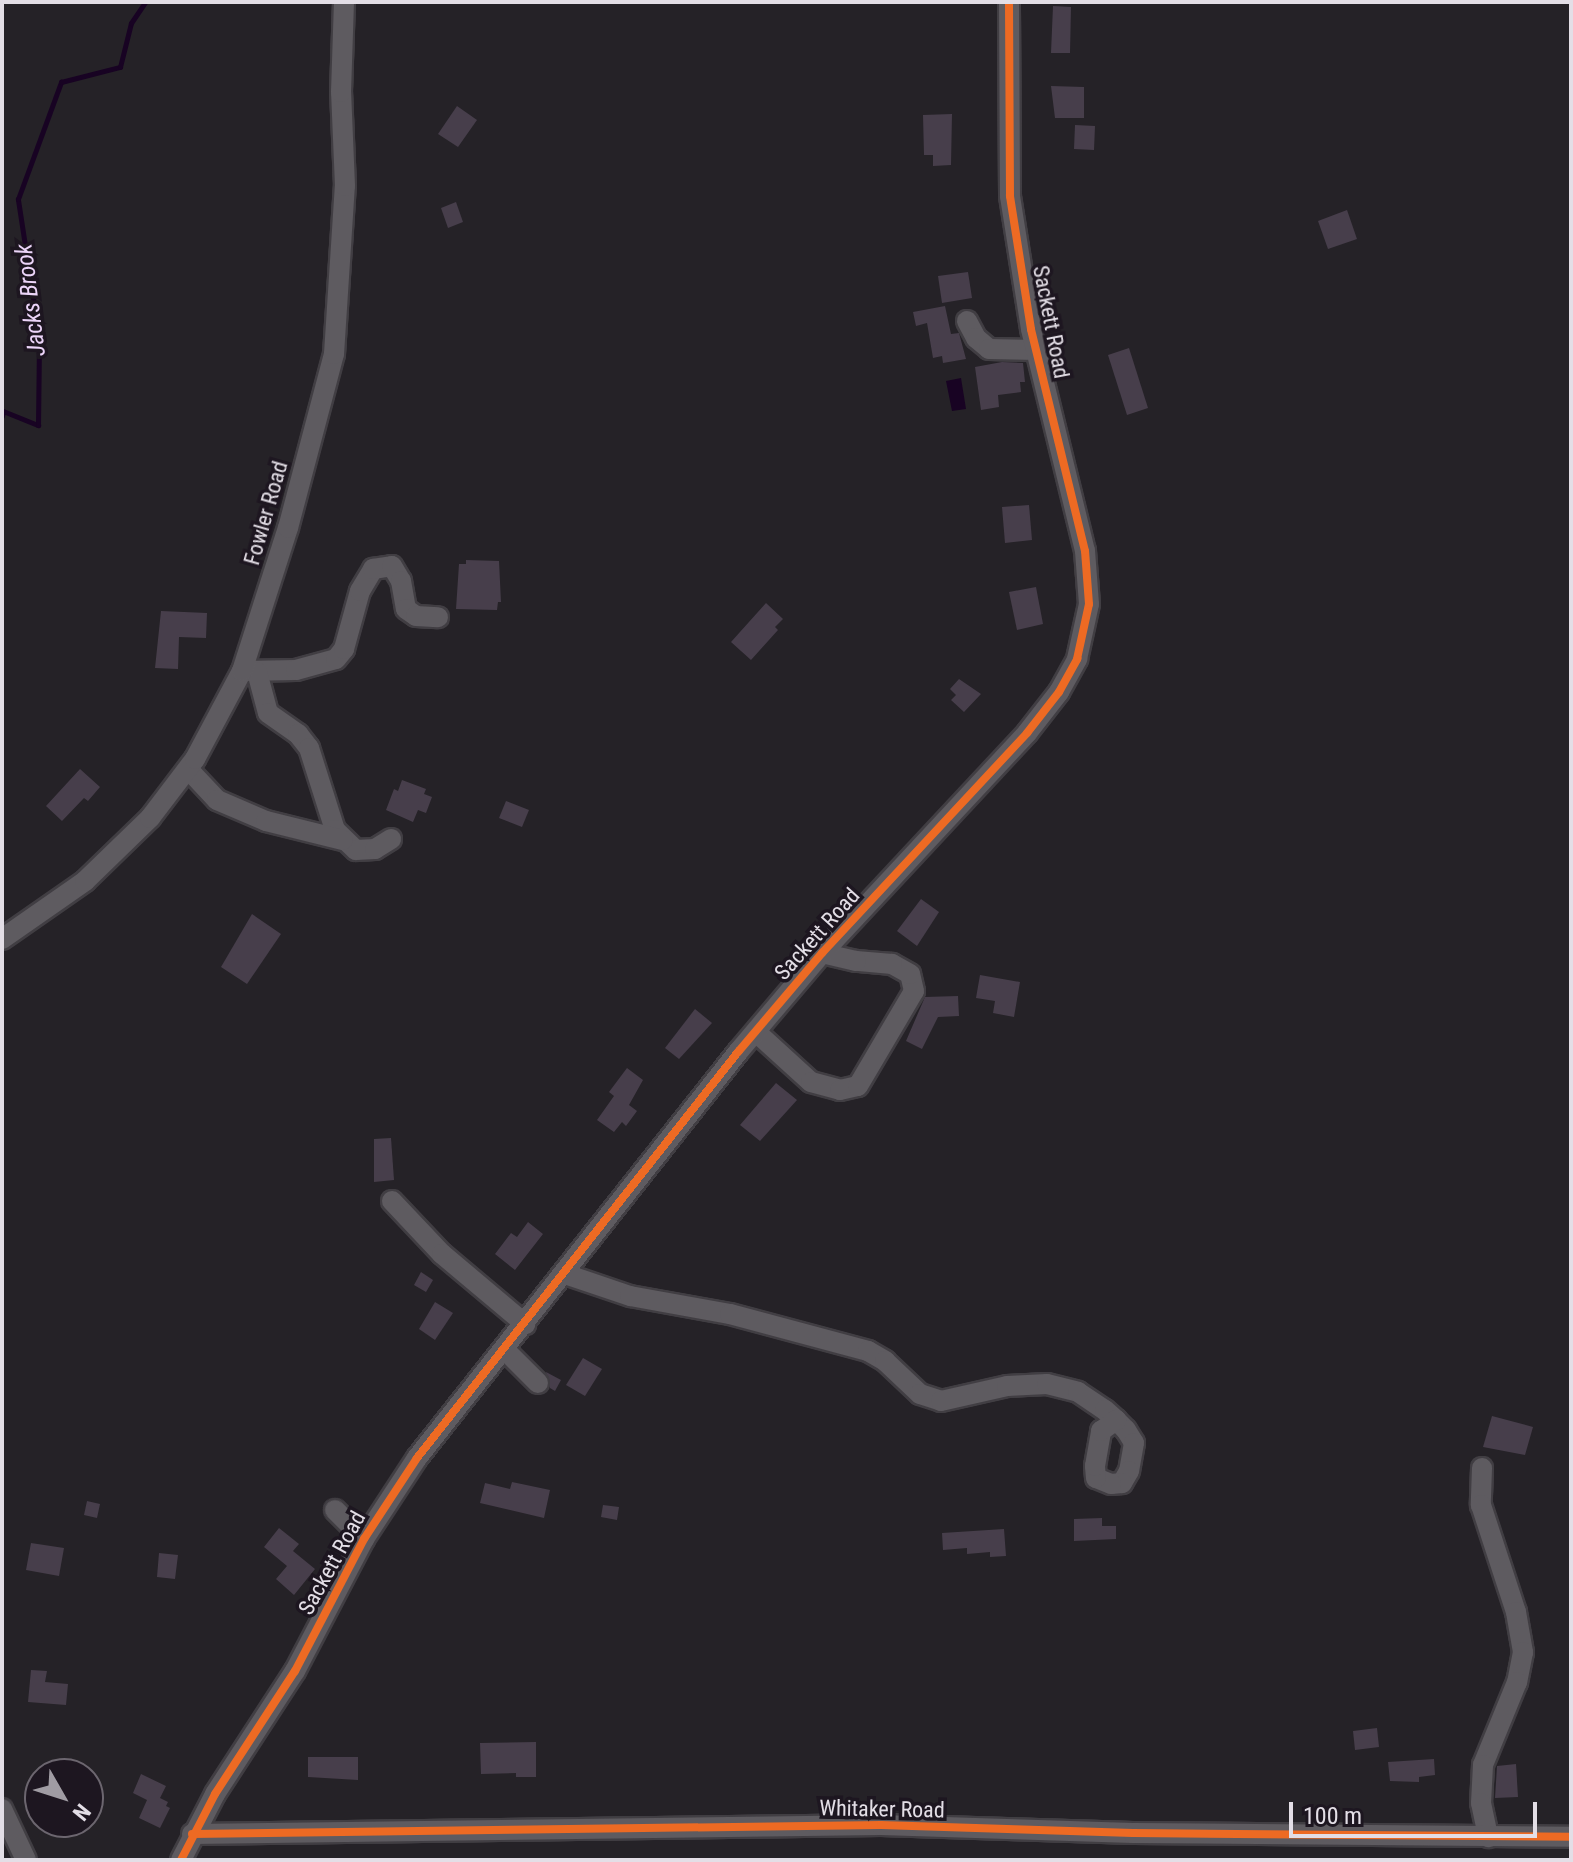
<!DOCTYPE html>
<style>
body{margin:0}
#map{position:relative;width:1573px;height:1862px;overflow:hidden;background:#252227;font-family:"Roboto Condensed",sans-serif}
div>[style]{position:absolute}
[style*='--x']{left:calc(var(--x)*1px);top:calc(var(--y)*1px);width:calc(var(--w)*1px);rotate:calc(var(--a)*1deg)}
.water>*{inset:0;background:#180323}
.stream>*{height:5px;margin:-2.5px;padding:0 2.5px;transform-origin:2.5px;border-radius:2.5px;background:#180323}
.building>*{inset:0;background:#473e4b}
.roads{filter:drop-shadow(2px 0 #413e43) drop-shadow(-2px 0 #413e43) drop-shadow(0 2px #413e43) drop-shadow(0 -2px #413e43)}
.minor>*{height:20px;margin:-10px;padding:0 10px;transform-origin:10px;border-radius:10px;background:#5e5b60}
.cycleway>*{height:8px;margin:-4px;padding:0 4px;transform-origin:4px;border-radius:4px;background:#ed6a23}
span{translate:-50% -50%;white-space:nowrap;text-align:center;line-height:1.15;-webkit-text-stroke:7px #1d1620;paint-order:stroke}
.street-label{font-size:22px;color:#e3dee6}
.water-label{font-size:24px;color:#ecd5f9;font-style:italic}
.frame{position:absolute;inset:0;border:4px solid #e3dee6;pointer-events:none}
.north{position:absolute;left:24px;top:1758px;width:80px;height:80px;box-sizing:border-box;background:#1d1620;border:2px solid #6c666f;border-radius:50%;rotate:129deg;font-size:22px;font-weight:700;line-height:32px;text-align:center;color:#e3dee6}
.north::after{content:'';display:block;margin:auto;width:28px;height:36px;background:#a09ca3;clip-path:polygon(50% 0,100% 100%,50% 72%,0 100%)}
.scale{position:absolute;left:1289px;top:1802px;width:248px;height:36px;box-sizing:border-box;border:4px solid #e3dee6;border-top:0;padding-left:10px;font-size:24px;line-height:28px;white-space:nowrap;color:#e3dee6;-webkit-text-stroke:6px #1d1620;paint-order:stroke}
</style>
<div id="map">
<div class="water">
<div style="clip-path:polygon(961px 378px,966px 409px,952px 411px,946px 381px)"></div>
</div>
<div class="stream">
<div style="--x:2;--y:416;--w:5;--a:-79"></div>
<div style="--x:3;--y:411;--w:38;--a:22"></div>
<div style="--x:38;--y:425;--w:88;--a:-89.3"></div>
<div style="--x:39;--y:337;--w:140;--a:-98.7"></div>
<div style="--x:18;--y:199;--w:125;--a:-69.8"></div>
<div style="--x:61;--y:82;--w:61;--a:-14.3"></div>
<div style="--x:120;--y:67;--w:45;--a:-76"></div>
<div style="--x:131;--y:23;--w:25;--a:-56"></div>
</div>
<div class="building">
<div style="clip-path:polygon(1053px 6px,1071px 7px,1070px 53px,1051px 53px)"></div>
<div style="clip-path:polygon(1051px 86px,1084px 87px,1084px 118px,1055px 118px)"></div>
<div style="clip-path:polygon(457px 106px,477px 120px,458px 147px,438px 134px)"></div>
<div style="clip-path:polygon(952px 114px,951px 165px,933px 166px,933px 155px,924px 155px,923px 115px)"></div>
<div style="clip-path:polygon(1075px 125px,1095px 126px,1094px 150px,1074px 149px)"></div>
<div style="clip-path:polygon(456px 202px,463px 222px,448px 228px,441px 208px)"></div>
<div style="clip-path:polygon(1347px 210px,1357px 239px,1328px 249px,1318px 221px)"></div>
<div style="clip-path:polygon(968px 272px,972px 298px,942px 303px,938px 276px)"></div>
<div style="clip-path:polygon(945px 306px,951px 334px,959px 333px,966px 359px,943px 363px,942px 356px,933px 358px,927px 323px,916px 326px,913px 312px)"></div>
<div style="clip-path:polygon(1129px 348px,1148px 408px,1127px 415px,1108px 355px)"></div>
<div style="clip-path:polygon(1002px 362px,1023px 363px,1025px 382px,1020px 382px,1021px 392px,998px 395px,999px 407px,981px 410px,975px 367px)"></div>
<div style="clip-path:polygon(1029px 505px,1032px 540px,1005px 543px,1002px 507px)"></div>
<div style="clip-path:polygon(466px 560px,499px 561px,501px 602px,498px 602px,497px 610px,456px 609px,459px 564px,466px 564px)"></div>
<div style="clip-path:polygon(1036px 587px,1043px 624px,1017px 630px,1009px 592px)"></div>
<div style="clip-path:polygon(766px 603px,783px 619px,775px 627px,778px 630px,751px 660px,731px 642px)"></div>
<div style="clip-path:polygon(161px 611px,207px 613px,206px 638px,179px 637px,178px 669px,155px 668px)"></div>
<div style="clip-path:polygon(959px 679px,981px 694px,964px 712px,951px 700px,956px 695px,950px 689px)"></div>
<div style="clip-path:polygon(80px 769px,100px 787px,88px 801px,84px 798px,62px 821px,46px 806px)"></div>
<div style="clip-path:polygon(402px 780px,426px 789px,424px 794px,432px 797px,426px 813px,418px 810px,413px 822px,386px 810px,394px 789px,398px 791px)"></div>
<div style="clip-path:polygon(506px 801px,529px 810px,522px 827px,499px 818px)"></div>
<div style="clip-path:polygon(921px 899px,939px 912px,917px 946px,897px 931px)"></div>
<div style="clip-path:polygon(252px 914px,281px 934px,247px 984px,221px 967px)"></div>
<div style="clip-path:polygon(980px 975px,1020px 982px,1014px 1017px,993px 1013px,995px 1001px,976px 998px)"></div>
<div style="clip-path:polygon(958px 996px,959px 1016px,938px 1017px,922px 1049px,906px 1041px,925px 997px)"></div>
<div style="clip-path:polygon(695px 1009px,712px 1023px,679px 1059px,665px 1048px)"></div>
<div style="clip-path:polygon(627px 1068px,643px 1080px,629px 1105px,637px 1111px,626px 1126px,622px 1122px,614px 1132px,597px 1120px,614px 1096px,609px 1092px)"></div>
<div style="clip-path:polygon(776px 1083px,797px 1100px,760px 1141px,740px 1125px)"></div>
<div style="clip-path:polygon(391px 1138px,394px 1180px,374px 1182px,374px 1139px)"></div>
<div style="clip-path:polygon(528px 1222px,543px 1234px,515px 1270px,495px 1254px,511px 1233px,517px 1237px)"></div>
<div style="clip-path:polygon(421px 1272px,433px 1280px,426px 1292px,414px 1285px)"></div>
<div style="clip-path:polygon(435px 1302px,453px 1313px,435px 1340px,419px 1329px)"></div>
<div style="clip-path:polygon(583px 1358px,602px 1369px,585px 1396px,566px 1385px)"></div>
<div style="clip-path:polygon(546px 1372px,561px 1380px,555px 1391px,550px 1388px)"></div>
<div style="clip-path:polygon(1492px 1416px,1533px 1427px,1525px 1455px,1483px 1447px)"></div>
<div style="clip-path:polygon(512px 1482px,550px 1490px,544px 1518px,480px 1503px,485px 1483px,510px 1489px)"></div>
<div style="clip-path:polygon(87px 1501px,100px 1504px,97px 1518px,84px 1515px)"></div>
<div style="clip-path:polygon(603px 1505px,619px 1507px,617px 1520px,601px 1517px)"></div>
<div style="clip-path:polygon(1102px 1518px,1102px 1526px,1116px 1526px,1116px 1539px,1074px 1541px,1074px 1519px)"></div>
<div style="clip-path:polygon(279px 1528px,299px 1544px,293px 1551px,315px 1569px,294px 1595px,276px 1579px,287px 1566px,264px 1547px)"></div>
<div style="clip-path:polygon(1004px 1529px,1006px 1556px,990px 1557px,990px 1552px,967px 1554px,967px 1548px,943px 1550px,942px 1533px)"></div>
<div style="clip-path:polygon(31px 1543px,64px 1548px,59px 1576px,26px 1570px)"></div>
<div style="clip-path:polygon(159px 1553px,178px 1555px,175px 1579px,157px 1577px)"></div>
<div style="clip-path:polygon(31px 1670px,47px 1671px,45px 1682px,68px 1684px,66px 1705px,28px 1702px)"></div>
<div style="clip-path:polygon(1377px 1728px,1379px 1747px,1355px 1750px,1353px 1731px)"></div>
<div style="clip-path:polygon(536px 1742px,536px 1777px,516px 1777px,516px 1773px,481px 1774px,480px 1743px)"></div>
<div style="clip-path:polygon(308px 1757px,358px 1757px,358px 1780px,308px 1777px)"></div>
<div style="clip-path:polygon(1434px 1759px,1435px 1775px,1419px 1777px,1419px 1782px,1390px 1781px,1388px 1762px)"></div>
<div style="clip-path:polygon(1516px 1764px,1518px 1797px,1495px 1798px,1497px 1766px)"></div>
<div style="clip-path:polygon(141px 1774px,166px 1786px,160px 1798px,168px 1802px,166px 1806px,170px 1808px,160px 1828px,139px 1818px,147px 1800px,133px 1793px)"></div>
</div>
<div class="roads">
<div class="minor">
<div style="--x:967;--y:321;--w:19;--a:62"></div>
<div style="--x:976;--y:338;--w:17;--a:40"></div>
<div style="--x:989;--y:349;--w:47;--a:1.2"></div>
<div style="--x:242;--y:671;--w:54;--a:-1.1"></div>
<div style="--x:296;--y:670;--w:41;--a:-15.4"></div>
<div style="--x:336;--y:659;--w:13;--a:-51"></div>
<div style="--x:344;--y:649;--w:60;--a:-74.6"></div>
<div style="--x:360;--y:591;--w:26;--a:-59"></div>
<div style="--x:373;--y:569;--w:19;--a:-9"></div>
<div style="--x:392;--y:566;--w:17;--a:59"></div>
<div style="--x:401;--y:581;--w:28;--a:80"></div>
<div style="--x:406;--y:609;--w:12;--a:35"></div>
<div style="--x:416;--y:616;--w:22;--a:3"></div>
<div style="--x:257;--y:672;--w:42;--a:75"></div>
<div style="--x:268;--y:713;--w:37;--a:35"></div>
<div style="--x:298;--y:734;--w:18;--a:52"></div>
<div style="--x:309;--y:748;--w:86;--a:72.4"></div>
<div style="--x:335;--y:830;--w:29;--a:44"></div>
<div style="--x:356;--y:850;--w:19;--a:-3"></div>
<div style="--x:375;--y:849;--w:19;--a:-32"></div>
<div style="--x:188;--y:769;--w:42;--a:46.9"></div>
<div style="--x:217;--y:800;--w:53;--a:23.2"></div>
<div style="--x:266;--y:821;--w:79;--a:13.9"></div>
<div style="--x:2;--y:939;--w:101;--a:-34.9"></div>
<div style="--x:85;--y:881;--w:91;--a:-44.1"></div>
<div style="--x:150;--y:818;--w:74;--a:-52.7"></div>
<div style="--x:195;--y:759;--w:100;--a:-61.9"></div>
<div style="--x:242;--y:671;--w:150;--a:-72.2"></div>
<div style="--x:288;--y:528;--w:180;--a:-75.2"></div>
<div style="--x:334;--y:354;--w:168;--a:-86.3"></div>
<div style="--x:345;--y:186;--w:94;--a:-92.4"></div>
<div style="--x:341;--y:92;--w:90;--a:-88.1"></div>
<div style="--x:756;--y:1032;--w:74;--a:42.3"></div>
<div style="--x:811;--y:1082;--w:30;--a:15"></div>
<div style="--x:840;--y:1090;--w:18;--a:-13"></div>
<div style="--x:858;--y:1086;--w:110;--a:-59.5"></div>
<div style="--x:914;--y:991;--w:17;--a:-103"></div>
<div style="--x:910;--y:974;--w:21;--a:-151"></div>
<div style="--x:892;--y:964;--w:36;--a:-175"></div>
<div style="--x:856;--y:961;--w:35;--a:-167"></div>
<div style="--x:392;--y:1201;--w:73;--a:46.7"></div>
<div style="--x:442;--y:1254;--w:109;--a:40.1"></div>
<div style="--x:565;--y:1274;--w:69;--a:18.7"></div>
<div style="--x:630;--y:1296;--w:102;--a:10.2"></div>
<div style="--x:730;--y:1314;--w:143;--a:15"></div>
<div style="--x:868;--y:1351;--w:20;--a:30"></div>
<div style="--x:885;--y:1361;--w:48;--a:43.3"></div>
<div style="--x:920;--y:1394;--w:22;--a:18"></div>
<div style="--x:941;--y:1401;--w:68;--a:-12.8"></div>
<div style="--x:1007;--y:1386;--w:40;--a:-2.9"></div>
<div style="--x:1047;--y:1384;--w:32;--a:14"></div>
<div style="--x:1078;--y:1392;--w:32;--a:34"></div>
<div style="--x:1105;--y:1410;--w:15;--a:42"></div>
<div style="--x:1116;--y:1420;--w:14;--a:45"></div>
<div style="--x:1126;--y:1430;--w:15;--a:58"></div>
<div style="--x:1134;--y:1443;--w:28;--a:100"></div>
<div style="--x:1129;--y:1471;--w:14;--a:120"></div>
<div style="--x:1122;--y:1483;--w:11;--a:175"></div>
<div style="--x:1111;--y:1484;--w:16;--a:-158"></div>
<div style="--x:1096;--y:1478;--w:12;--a:-95"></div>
<div style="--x:1095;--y:1466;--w:36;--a:-80"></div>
<div style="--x:1101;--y:1431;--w:19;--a:-36"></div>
<div style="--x:504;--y:1349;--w:48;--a:45"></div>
<div style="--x:1482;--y:1468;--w:37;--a:92"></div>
<div style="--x:1481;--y:1505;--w:113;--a:71.9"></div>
<div style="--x:1516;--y:1612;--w:41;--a:80.1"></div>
<div style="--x:1523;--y:1652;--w:31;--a:101"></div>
<div style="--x:1517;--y:1682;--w:90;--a:112.3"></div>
<div style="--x:1483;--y:1765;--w:38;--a:93"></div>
<div style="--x:1481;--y:1803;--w:35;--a:78"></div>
<div style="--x:335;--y:1510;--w:41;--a:45"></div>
<div style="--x:2;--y:1809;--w:56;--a:64.8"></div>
<div style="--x:192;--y:1834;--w:689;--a:-0.75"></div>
<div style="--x:881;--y:1825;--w:252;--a:1.8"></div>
<div style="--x:1133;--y:1833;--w:438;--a:0.5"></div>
<div style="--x:181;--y:1860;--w:74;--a:-62.7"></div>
<div style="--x:215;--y:1794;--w:147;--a:-57"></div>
<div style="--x:295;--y:1671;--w:149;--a:-62.4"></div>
<div style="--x:364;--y:1539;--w:97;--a:-56.8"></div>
<div style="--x:417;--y:1458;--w:518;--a:-51.67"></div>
<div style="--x:738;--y:1052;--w:130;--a:-49.7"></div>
<div style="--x:822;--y:953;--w:301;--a:-47"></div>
<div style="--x:1027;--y:733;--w:52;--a:-52"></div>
<div style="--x:1059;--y:692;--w:38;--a:-61"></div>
<div style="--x:1077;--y:659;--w:56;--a:-77.7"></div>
<div style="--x:1089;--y:604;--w:53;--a:-94.3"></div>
<div style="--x:1085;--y:551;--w:228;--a:-103.7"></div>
<div style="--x:1031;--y:329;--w:135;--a:-99"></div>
<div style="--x:1010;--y:196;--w:194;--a:-90.3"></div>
</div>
</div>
<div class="cycleway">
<div style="--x:192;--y:1834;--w:689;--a:-0.75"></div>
<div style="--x:881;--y:1825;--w:252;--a:1.8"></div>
<div style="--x:1133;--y:1833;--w:438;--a:0.5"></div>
<div style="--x:181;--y:1860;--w:74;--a:-62.7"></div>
<div style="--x:215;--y:1794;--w:147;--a:-57"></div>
<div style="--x:295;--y:1671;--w:149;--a:-62.4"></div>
<div style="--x:364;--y:1539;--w:97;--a:-56.8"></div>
<div style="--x:417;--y:1458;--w:518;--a:-51.67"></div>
<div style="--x:738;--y:1052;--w:130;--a:-49.7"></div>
<div style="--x:822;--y:953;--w:301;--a:-47"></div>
<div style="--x:1027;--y:733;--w:52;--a:-52"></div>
<div style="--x:1059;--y:692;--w:38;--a:-61"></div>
<div style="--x:1077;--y:659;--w:56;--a:-77.7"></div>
<div style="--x:1089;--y:604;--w:53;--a:-94.3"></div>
<div style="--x:1085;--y:551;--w:228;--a:-103.7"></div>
<div style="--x:1031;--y:329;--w:135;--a:-99"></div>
<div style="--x:1010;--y:196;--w:194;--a:-90.3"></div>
</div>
<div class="street-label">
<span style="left:1051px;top:322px;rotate:79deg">Sackett Road</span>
<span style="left:266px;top:513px;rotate:-74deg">Fowler Road</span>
<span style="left:817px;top:934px;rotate:-48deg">Sackett Road</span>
<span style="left:332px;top:1563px;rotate:-61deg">Sackett Road</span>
<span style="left:882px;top:1809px;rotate:1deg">Whitaker Road</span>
</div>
<div class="water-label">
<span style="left:31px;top:300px;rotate:-97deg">Jacks Brook</span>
</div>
<div class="frame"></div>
<div class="north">N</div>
<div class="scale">100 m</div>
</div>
